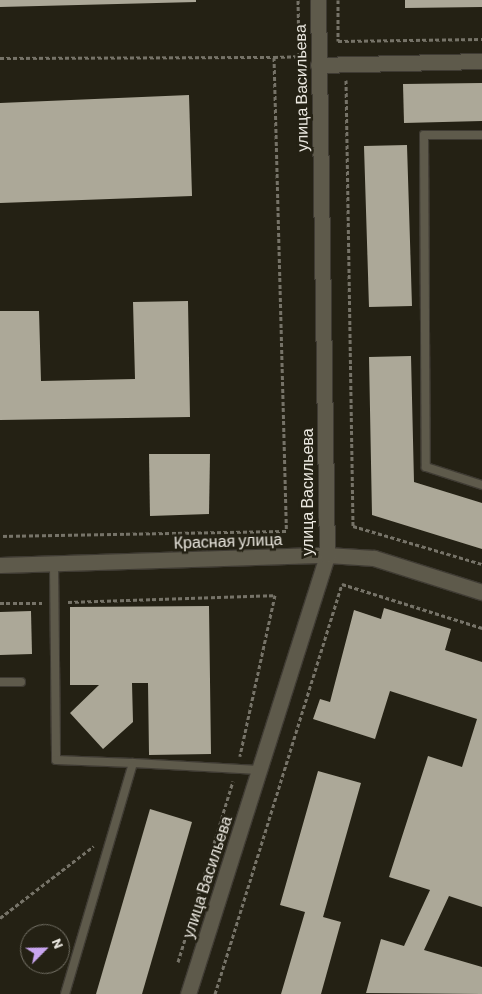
<!DOCTYPE html>
<meta charset="utf-8">
<style>
body{margin:0}
#map{position:relative;width:482px;height:994px;overflow:hidden;background:#242114;font-family:Barlow,sans-serif}
div>[style]{position:absolute}
[style*='--x']{left:calc(var(--x)*1px);top:calc(var(--y)*1px);width:calc(var(--w)*1px);rotate:calc(var(--a)*1deg)}
.building>*{inset:0;background:#aca898}
.path>*{height:3px;margin-top:-1.5px;transform-origin:0;background:repeating-linear-gradient(90deg,#767368 0 4px,transparent 0 6.5px)}
.roads{filter:drop-shadow(1px 0 #3f3b33) drop-shadow(-1px 0 #3f3b33) drop-shadow(0 1px #3f3b33) drop-shadow(0 -1px #3f3b33)}
.lane>*{height:8px;margin:-4px;padding:0 4px;transform-origin:4px;border-radius:4px;background:#5e5a4b}
.street>*{height:15px;margin:-7.5px;padding:0 7.5px;transform-origin:7.5px;border-radius:7.5px;background:#5e5a4b}
span{translate:-50% -50%;white-space:nowrap;text-align:center;line-height:1.15;-webkit-text-stroke:5px #242114;paint-order:stroke}
.street-label{font-size:16px;color:#ebe8e0}
.north{position:absolute;left:20px;top:924px;width:50px;height:50px;box-sizing:border-box;background:#242114;border:1px solid #747166;border-radius:50%;rotate:67deg;font-size:14px;font-weight:700;line-height:20px;text-align:center;color:#ebe8e0}
.north::after{content:'';display:block;margin:auto;width:18px;height:22px;background:#c8a5ef;clip-path:polygon(50% 0,100% 100%,50% 72%,0 100%)}
</style>
<div id="map">
<div class="building">
<div style="clip-path:polygon(0 0,196px 0,196px 2px,0 7px)"></div>
<div style="clip-path:polygon(405px 0,482px 0,482px 7px,405px 8px)"></div>
<div style="clip-path:polygon(482px 83px,482px 121px,404px 123px,403px 84px)"></div>
<div style="clip-path:polygon(189px 95px,192px 196px,0 203px,0 103px)"></div>
<div style="clip-path:polygon(407px 145px,412px 306px,369px 307px,364px 146px)"></div>
<div style="clip-path:polygon(188px 301px,190px 417px,0 420px,0 311px,39px 311px,41px 381px,135px 379px,133px 302px)"></div>
<div style="clip-path:polygon(411px 356px,414px 482px,482px 503px,482px 549px,372px 515px,369px 357px)"></div>
<div style="clip-path:polygon(149px 454px,210px 454px,209px 514px,150px 516px)"></div>
<div style="clip-path:polygon(209px 606px,211px 754px,149px 755px,148px 683px,132px 683px,133px 722px,103px 749px,70px 713px,99px 685px,70px 685px,70px 607px)"></div>
<div style="clip-path:polygon(384px 608px,451px 629px,445px 650px,482px 662px,482px 907px,449px 896px,424px 950px,482px 967px,482px 994px,366px 993px,381px 939px,404px 946px,430px 890px,389px 877px,428px 756px,462px 767px,477px 719px,390px 691px,375px 739px,313px 719px,320px 699px,330px 702px,354px 610px,381px 619px)"></div>
<div style="clip-path:polygon(31px 611px,32px 654px,0 655px,0 612px)"></div>
<div style="clip-path:polygon(318px 771px,361px 783px,323px 917px,341px 922px,321px 994px,281px 994px,305px 912px,280px 905px)"></div>
<div style="clip-path:polygon(150px 809px,192px 822px,142px 994px,96px 994px)"></div>
</div>
<div class="path">
<div style="--x:338;--y:0;--w:41;--a:90"></div>
<div style="--x:338;--y:41;--w:144;--a:-0.8"></div>
<div style="--x:274;--y:57;--w:25;--a:-2"></div>
<div style="--x:299;--y:56;--w:56;--a:-91"></div>
<div style="--x:0;--y:58;--w:274;--a:-0.2"></div>
<div style="--x:274;--y:57;--w:474;--a:88.5"></div>
<div style="--x:286;--y:531;--w:286;--a:179"></div>
<div style="--x:346;--y:80;--w:446;--a:89.1"></div>
<div style="--x:353;--y:526;--w:134;--a:16.4"></div>
<div style="--x:68;--y:602;--w:207;--a:-1.9"></div>
<div style="--x:275;--y:595;--w:165;--a:102.3"></div>
<div style="--x:0;--y:603;--w:42;--a:0"></div>
<div style="--x:0;--y:918;--w:118;--a:-37.5"></div>
<div style="--x:178;--y:962;--w:189;--a:-73.1"></div>
<div style="--x:215;--y:994;--w:429;--a:-72.8"></div>
<div style="--x:342;--y:584;--w:147;--a:17.4"></div>
</div>
<div class="roads">
<div class="lane">
<div style="--x:482;--y:135;--w:58;--a:180"></div>
<div style="--x:424;--y:135;--w:332;--a:89.7"></div>
<div style="--x:426;--y:467;--w:59;--a:17.8"></div>
<div style="--x:54;--y:563;--w:197;--a:89.4"></div>
<div style="--x:56;--y:760;--w:77;--a:2.2"></div>
<div style="--x:0;--y:682;--w:21;--a:0"></div>
<div style="--x:65;--y:994;--w:241;--a:-73.6"></div>
<div style="--x:133;--y:763;--w:126;--a:3.2"></div>
</div>
<div class="street">
<div style="--x:318;--y:65;--w:164;--a:-1.4"></div>
<div style="--x:0;--y:565;--w:327;--a:-1.8"></div>
<div style="--x:327;--y:555;--w:47;--a:3.7"></div>
<div style="--x:374;--y:558;--w:113;--a:17.5"></div>
<div style="--x:188;--y:994;--w:460;--a:-72.4"></div>
<div style="--x:327;--y:555;--w:555;--a:-90.93"></div>
</div>
</div>
<div class="street-label">
<span style="left:301px;top:88px;rotate:-91deg">улица Васильева</span>
<span style="left:307px;top:492px;rotate:-90deg">улица Васильева</span>
<span style="left:228px;top:541px;rotate:-2deg">Красная улица</span>
<span style="left:207px;top:877px;rotate:-72deg">улица Васильева</span>
</div>
<div class="north">N</div>
</div>
